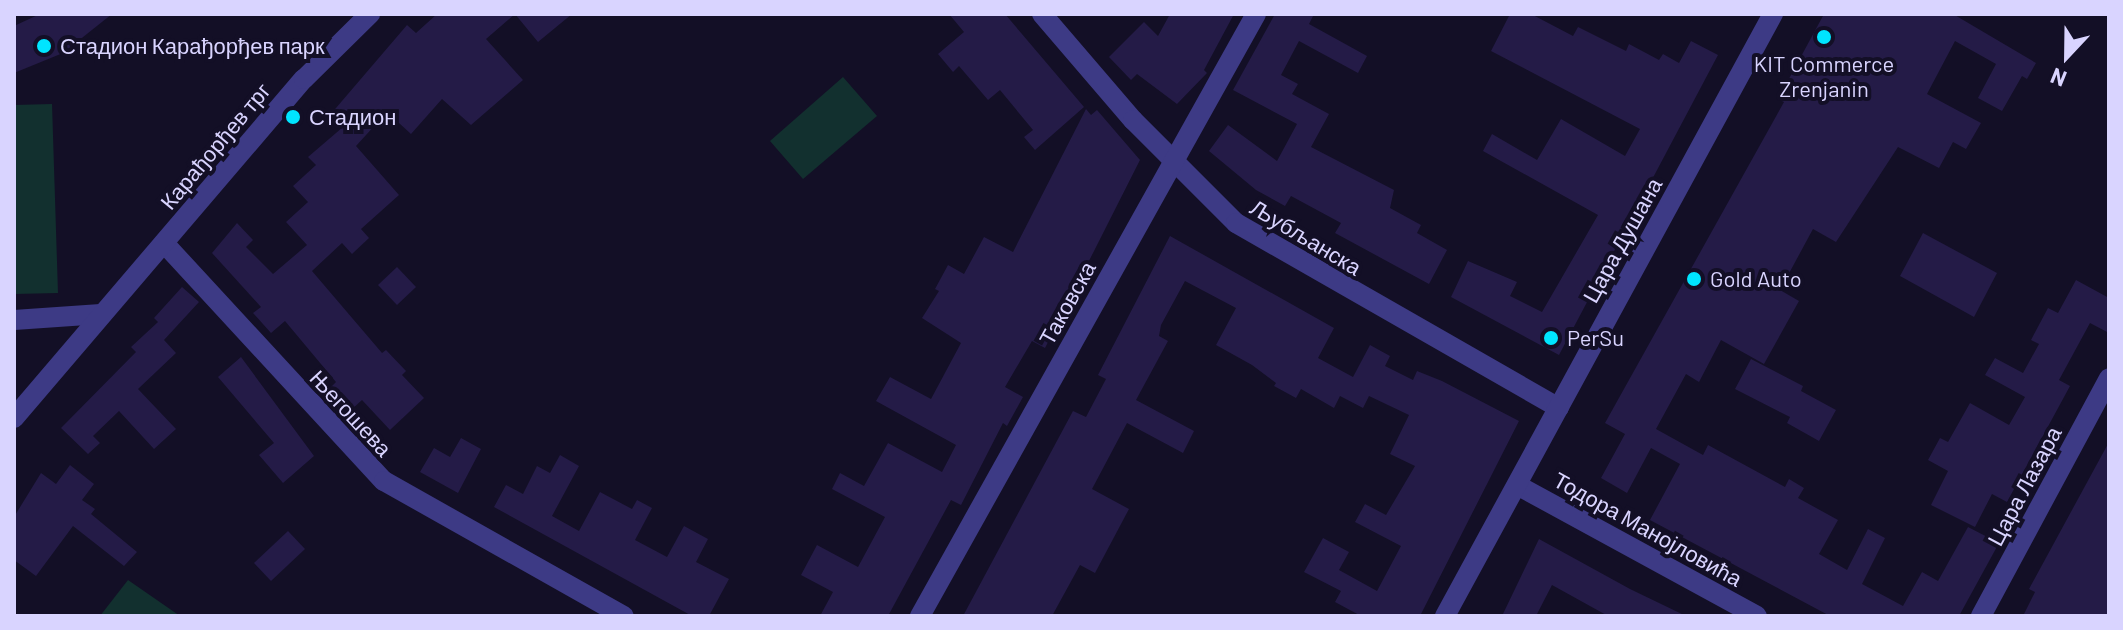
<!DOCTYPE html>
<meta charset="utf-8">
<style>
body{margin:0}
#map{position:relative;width:2123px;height:630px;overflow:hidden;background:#130f26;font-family:Barlow,sans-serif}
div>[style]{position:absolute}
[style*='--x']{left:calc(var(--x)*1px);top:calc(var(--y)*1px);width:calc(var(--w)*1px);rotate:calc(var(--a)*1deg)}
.green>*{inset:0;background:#12302f}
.building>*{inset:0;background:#241b47}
.minor>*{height:20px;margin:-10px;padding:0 10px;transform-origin:10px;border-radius:10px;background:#3d3a85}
.dots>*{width:22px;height:22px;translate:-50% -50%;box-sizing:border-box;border:4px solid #130f26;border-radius:50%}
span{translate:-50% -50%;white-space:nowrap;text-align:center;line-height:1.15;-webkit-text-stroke:8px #130f26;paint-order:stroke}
.poi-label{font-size:22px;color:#d9d4ff}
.left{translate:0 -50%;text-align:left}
.street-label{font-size:22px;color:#d9d4ff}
.frame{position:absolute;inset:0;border:16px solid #d9d4ff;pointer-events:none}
.north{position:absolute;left:2027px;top:16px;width:80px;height:80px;-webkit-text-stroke:6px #130f26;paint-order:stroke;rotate:202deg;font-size:22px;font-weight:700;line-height:32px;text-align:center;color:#d9d4ff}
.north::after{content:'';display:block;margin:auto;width:28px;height:36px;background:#d9d4ff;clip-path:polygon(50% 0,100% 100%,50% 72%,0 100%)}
</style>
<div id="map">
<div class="green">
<div style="clip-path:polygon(843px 77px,877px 116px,803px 179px,770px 141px)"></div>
<div style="clip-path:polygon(52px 104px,58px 293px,14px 294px,14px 105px)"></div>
<div style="clip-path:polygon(128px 580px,180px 616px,100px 616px)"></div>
</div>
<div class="building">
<div style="clip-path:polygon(40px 14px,112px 14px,63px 53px,14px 73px,14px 26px)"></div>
<div style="clip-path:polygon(437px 14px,572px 14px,538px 42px,515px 14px,486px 39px,523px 80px,471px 125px,442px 99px,411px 134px,387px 112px,356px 146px,399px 195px,361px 229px,369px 238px,352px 254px,342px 243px,312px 271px,382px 353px,386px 350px,406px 371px,402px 375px,424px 398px,390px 430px,362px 400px,351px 410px,330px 388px,336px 382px,285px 321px,271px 333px,253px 313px,261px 307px,212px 253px,237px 223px,253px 240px,246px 247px,273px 274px,307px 245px,286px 222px,308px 202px,293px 186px,316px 165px,308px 157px,343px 127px,330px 115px,407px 25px,416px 33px)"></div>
<div style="clip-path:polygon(949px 14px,1005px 14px,1084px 107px,1035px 150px,1024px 137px,1033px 130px,1000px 90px,988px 100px,959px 66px,953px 72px,938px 54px,964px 32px)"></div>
<div style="clip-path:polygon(1170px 14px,1234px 14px,1204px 70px,1207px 73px,1177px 104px,1137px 74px,1131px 80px,1109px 57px,1144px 22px,1158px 36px)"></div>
<div style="clip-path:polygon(1275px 14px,1314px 14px,1309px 24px,1367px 56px,1358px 73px,1299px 41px,1281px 75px,1298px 84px,1292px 94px,1329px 114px,1311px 147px,1394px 190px,1390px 208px,1421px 225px,1417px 233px,1447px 250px,1429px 284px,1335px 233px,1341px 223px,1291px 196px,1285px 206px,1256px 190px,1209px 151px,1228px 125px,1277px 161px,1297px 124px,1233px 90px)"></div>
<div style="clip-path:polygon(1510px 14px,1531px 14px,1573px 36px,1578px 27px,1626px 51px,1629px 44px,1659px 60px,1663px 54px,1679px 63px,1691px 41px,1718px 55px,1559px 355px,1451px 297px,1468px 261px,1517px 282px,1510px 296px,1542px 312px,1598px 215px,1483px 151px,1492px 134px,1537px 160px,1561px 119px,1625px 156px,1640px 129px,1491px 51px)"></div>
<div style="clip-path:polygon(1824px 14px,1953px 14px,2036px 63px,2027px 79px,2022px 76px,2002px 111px,1978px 98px,1996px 64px,1955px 41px,1927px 94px,1981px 123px,1966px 149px,1953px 142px,1939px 168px,1898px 147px,1836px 242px,1813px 229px,1780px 290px,1799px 301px,1764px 364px,1721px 340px,1699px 382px,1686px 374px,1656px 429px,1703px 455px,1708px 445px,1785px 487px,1789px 479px,1804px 488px,1798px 498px,1838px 520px,1819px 554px,1847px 570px,1868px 529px,1885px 538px,1862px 584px,1903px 606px,1922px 572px,1938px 581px,1968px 527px,1999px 543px,1959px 616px,1830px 616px,1650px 520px,1680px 464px,1651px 448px,1627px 493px,1601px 478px,1625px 434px,1605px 423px,1784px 102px,1778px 99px)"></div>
<div style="clip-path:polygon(1086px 109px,1091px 115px,1097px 110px,1140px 160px,1045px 348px,1032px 341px,1005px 387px,1023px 397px,1007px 426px,1003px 423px,961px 505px,951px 500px,888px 616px,820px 616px,833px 592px,801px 575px,817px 545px,858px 567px,885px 517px,832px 489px,840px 473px,864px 486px,888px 443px,942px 472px,956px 445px,876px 401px,890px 377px,931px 399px,961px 343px,922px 318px,939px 291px,935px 289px,948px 265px,964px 274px,984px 237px,1013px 252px)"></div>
<div style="clip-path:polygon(1923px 233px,1997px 273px,1974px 317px,1900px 276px)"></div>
<div style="clip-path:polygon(1170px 236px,1334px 328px,1318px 358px,1353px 377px,1370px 345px,1390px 356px,1385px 366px,1413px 380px,1417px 371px,1442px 381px,1519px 421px,1420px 616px,1361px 616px,1335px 602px,1341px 591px,1304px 572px,1323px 538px,1349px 552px,1339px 570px,1377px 591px,1401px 546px,1355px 522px,1365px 504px,1386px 515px,1415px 466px,1390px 454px,1409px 415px,1369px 396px,1363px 408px,1340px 396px,1334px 408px,1301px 389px,1296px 398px,1274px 386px,1276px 383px,1252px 365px,1216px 345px,1236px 308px,1185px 281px,1161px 325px,1159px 336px,1168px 341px,1136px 400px,1194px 431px,1183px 453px,1127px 423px,1092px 489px,1129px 509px,1095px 573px,1080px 565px,1052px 616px,963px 616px,1073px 411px,1086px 417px,1106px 379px,1098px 375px)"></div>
<div style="clip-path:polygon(397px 267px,416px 287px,397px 305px,378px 285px)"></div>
<div style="clip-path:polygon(2076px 280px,2109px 298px,2109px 333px,2090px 323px,2059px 380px,2070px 386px,2007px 502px,1992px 494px,1975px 527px,1931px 505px,1948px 471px,1928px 460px,1940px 438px,1948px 442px,1970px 403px,2009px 425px,2025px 397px,1985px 375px,1995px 358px,2023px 373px,2039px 344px,2031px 340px,2048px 308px,2058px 313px)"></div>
<div style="clip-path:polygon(182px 287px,199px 302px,164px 340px,176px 353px,138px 389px,176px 429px,154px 449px,119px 411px,93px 436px,100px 443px,88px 454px,61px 428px,136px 352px,131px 347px,158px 322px,154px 318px)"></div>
<div style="clip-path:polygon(241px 357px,314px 456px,283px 483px,259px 455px,274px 443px,218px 377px)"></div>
<div style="clip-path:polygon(1751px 359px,1803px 386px,1801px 391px,1836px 410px,1819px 441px,1787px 423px,1790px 417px,1735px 389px)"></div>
<div style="clip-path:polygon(461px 438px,481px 449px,458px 493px,420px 472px,434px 448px,450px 457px)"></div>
<div style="clip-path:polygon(2109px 442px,2109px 616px,2023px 616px,2035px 592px,2029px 589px)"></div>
<div style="clip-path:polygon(560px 455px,579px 466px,552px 516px,579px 531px,600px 492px,632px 509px,637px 500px,652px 508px,635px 540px,667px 557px,684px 526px,708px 539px,696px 562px,729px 579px,709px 616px,692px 616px,494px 507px,506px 485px,523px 494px,537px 466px,550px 473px)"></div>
<div style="clip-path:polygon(70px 465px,94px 484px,82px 500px,95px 509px,91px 514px,137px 552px,124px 566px,73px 526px,36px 576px,14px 560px,14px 517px,41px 473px,56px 484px)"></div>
<div style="clip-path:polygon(288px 531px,305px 549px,271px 581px,254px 563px)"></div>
<div style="clip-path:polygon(1539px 539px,1630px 589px,1686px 616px,1608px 616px,1552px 585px,1536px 616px,1502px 616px)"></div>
</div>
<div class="minor">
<div style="--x:1042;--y:14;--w:140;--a:49.4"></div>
<div style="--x:1133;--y:120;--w:146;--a:45"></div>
<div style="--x:1236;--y:223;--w:372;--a:29.8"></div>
<div style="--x:164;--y:243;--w:324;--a:47.3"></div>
<div style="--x:384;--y:481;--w:275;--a:29.4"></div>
<div style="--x:14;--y:320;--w:87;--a:-3.9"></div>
<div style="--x:14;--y:418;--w:446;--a:-49.5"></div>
<div style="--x:304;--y:79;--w:93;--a:-44.6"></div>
<div style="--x:1517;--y:485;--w:273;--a:28.6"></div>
<div style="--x:920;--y:616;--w:689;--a:-60.83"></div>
<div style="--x:1445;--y:616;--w:686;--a:-61.42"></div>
<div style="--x:1981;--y:616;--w:270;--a:-61.7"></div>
</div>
<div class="dots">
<div style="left:1824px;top:37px;background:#00e5ff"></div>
<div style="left:44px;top:46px;background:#00e5ff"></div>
<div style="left:293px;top:117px;background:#00e5ff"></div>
<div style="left:1694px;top:279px;background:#00e5ff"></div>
<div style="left:1551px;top:338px;background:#00e5ff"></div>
</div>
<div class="poi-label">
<span class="left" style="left:60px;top:46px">Стадион Карађорђев парк</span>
<span style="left:1824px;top:76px">KIT Commerce<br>Zrenjanin</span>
<span class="left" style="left:309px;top:117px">Стадион</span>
<span class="left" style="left:1710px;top:279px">Gold Auto</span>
<span class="left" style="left:1567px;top:338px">PerSu</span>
</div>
<div class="street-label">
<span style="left:215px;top:146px;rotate:-50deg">Карађорђев трг</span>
<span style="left:1306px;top:237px;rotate:31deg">Љубљанска</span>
<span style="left:1622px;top:240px;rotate:-61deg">Цара Душана</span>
<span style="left:1067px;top:303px;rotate:-61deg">Таковска</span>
<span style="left:351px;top:413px;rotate:47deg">Његошева</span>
<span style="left:2024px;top:486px;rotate:-62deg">Цара Лазара</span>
<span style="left:1648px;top:529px;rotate:29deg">Тодора Манојловића</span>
</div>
<div class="frame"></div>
<div class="north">N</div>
</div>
